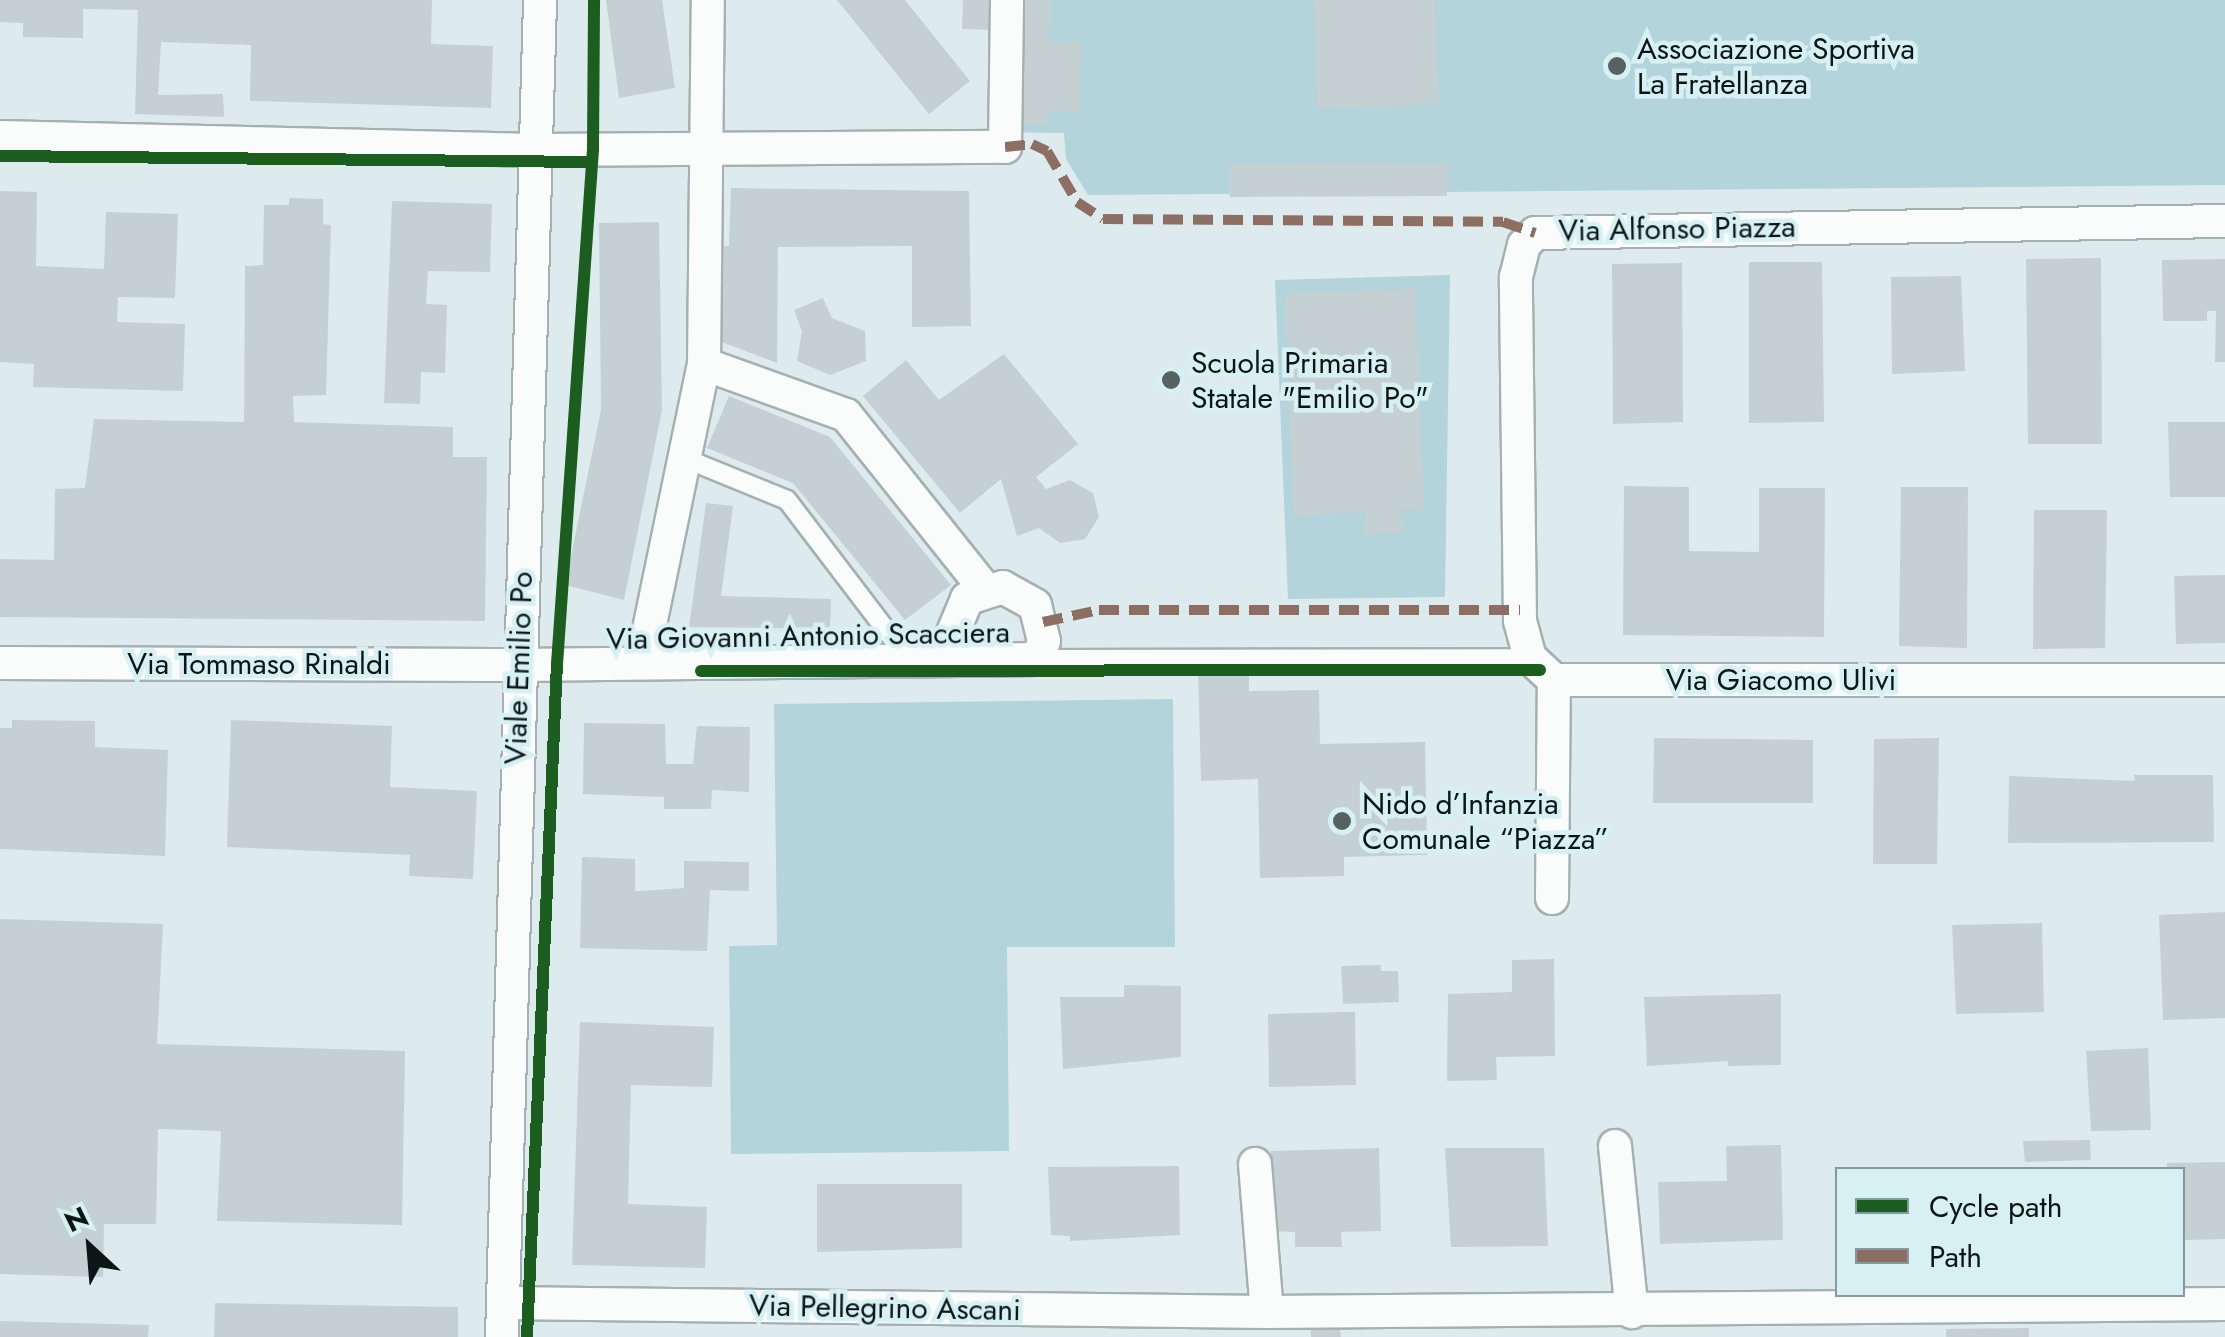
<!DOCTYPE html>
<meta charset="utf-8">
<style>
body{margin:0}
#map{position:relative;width:2225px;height:1337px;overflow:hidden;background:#ddebee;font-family:Jost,sans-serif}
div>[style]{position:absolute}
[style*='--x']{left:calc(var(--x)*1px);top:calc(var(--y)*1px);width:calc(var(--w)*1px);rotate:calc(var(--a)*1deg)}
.green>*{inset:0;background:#b3d4da}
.building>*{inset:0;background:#c5d0d3}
.roads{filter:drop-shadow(2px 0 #a5b0b2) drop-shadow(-2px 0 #a5b0b2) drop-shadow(0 2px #a5b0b2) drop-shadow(0 -2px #a5b0b2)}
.service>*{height:18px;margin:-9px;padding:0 9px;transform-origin:9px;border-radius:9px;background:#fafcfc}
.minor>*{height:32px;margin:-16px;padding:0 16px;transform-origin:16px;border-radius:16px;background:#fafcfc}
.quiet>*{height:10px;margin-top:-5px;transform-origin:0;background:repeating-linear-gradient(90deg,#8d6e63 0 20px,transparent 0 30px)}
.cycleway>*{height:12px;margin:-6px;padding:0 6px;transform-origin:6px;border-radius:6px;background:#1b5e20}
.dots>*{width:28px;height:28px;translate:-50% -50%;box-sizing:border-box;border:5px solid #d7f0f4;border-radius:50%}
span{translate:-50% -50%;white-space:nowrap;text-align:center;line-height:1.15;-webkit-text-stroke:9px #d7f0f4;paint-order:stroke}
.poi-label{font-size:30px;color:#0d1617}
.left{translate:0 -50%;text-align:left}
.street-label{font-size:30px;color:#0d1617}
.legend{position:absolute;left:1835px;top:1167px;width:350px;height:130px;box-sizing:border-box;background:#d7f0f4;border:2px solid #86999c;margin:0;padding:12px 18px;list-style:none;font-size:30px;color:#0d1617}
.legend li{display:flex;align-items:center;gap:20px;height:50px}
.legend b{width:50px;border:2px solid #86999c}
.north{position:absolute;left:40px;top:1197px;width:100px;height:100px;-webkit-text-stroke:8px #d7f0f4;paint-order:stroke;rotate:334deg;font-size:28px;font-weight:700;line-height:40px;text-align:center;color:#0d1617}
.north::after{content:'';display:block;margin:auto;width:35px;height:45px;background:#0d1617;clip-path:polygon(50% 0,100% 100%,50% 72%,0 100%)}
</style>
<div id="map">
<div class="green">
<div style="clip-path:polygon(1011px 0,2225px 0,2225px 185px,1088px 195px,1066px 159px,1064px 133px,1008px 132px)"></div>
<div style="clip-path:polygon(1450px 275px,1445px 597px,1288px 599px,1275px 280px)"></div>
<div style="clip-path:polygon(1173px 699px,1175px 947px,1007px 947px,1009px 1151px,731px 1154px,729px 946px,777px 945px,774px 704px)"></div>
</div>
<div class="building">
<div style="clip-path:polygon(0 0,432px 0,431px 44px,493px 46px,491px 108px,250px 101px,251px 45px,161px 42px,158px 95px,223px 94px,224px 117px,135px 114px,138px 10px,83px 9px,83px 38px,23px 37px,23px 23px,0 22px)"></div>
<div style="clip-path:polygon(606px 0,662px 0,675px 88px,619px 98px)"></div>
<div style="clip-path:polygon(837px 0,905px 0,970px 81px,929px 114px)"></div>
<div style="clip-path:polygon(963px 0,996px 0,995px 30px,962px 29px)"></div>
<div style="clip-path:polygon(1019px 0,1050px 0,1049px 42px,1081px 42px,1080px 113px,1048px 112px,1048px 124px,1017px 124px)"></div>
<div style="clip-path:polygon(1314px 0,1435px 0,1439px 104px,1317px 108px)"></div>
<div style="clip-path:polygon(1447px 163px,1447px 196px,1230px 197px,1230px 164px)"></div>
<div style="clip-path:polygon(731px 188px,969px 191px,971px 326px,912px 327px,912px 246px,778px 247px,777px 363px,719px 341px,713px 247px,729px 246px)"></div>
<div style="clip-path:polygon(0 191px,37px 192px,36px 266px,104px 269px,106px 212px,178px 214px,175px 298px,118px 297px,117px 322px,185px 324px,183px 391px,33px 387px,34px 364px,0 362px)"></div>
<div style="clip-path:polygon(289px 198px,323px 199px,323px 224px,331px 225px,326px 395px,293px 396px,294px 422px,453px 427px,453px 457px,487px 457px,485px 621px,0 617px,0 559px,54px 560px,55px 489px,85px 488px,94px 419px,244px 422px,245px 266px,263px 265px,264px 205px,289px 205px)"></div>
<div style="clip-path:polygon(392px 201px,492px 204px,490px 272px,428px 271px,426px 304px,447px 305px,445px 373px,421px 372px,420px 404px,384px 403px)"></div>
<div style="clip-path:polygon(659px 222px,662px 410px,624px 600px,565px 585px,601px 410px,599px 223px)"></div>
<div style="clip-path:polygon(2101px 258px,2102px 444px,2028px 444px,2026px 259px)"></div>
<div style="clip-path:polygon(2225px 259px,2225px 362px,2215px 362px,2216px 311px,2207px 311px,2207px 321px,2163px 321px,2162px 260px)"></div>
<div style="clip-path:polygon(1749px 262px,1822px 262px,1824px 422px,1749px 423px)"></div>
<div style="clip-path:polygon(1682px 263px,1683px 422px,1613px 424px,1612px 264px)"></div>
<div style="clip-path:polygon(1961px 276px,1965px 371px,1892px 374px,1891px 277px)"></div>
<div style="clip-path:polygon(1415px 288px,1424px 510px,1401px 511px,1402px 532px,1366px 534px,1365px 512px,1293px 516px,1285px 294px)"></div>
<div style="clip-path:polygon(823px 298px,832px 318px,865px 331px,866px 361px,830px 375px,797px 361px,802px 331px,794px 310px)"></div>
<div style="clip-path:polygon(1004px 354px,1078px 444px,1036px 477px,1046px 489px,1070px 480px,1093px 493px,1099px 517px,1085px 539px,1060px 543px,1039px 528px,1017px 536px,1001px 479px,960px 513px,863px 396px,906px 360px,939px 400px)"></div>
<div style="clip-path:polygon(729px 396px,830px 437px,951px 585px,905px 620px,793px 483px,707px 448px)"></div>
<div style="clip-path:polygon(2168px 422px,2225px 422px,2225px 497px,2170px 497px)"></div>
<div style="clip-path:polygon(1624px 486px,1689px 487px,1689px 551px,1759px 552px,1759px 488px,1825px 488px,1824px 637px,1623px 635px)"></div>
<div style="clip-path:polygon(1901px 487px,1968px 487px,1967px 648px,1899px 646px)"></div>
<div style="clip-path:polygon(706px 503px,733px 506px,721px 596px,831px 599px,830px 629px,689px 627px)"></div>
<div style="clip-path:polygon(2034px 510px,2107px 510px,2105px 648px,2033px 649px)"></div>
<div style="clip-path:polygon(2225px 575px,2225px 643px,2176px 644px,2174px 576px)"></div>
<div style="clip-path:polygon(1249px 667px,1249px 691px,1319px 690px,1320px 744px,1425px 742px,1427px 855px,1344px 857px,1344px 876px,1260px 878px,1258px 779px,1201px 781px,1198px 668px)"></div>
<div style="clip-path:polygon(12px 720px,95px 721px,95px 747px,168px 750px,165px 856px,0 849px,0 728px,12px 728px)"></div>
<div style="clip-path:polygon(231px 720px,392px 726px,390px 787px,477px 791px,473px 879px,409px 876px,410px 855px,227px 847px)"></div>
<div style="clip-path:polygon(584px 723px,665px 724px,666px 764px,693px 764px,697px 726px,750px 727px,749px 792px,712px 790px,711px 809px,664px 809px,664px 797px,583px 794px)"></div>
<div style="clip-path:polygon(1654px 738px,1813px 740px,1813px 803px,1653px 803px)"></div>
<div style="clip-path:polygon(1939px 738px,1937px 864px,1873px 864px,1874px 739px)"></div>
<div style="clip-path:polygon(2134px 775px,2213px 775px,2214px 842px,2008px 843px,2009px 776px,2135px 781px)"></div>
<div style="clip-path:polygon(582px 857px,635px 859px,635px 891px,640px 891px,684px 888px,684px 861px,749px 862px,749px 891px,710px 890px,707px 951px,580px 948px)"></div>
<div style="clip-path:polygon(2225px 912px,2225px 1018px,2163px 1020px,2159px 915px)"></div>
<div style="clip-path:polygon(0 919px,163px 924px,157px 1044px,405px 1051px,402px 1225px,217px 1221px,221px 1131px,158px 1129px,156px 1224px,104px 1224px,103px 1277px,0 1274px)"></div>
<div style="clip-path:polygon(2042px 923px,2044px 1012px,1956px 1014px,1952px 925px)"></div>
<div style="clip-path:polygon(1554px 959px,1555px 1056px,1496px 1057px,1497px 1080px,1447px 1081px,1448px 994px,1512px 992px,1512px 960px)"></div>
<div style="clip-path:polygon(1381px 965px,1381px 971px,1398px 971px,1399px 1002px,1343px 1004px,1341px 966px)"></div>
<div style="clip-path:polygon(1124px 985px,1181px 986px,1181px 1057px,1063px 1069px,1060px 997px,1124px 997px)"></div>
<div style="clip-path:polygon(1781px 994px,1781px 1065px,1728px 1066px,1728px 1061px,1647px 1066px,1644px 997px)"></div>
<div style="clip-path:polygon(1343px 1012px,1355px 1012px,1356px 1085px,1269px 1087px,1268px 1014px)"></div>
<div style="clip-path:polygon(580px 1022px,714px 1027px,712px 1087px,631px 1085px,628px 1204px,707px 1207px,705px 1268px,572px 1265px)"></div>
<div style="clip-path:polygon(2148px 1048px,2151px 1130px,2091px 1131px,2086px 1051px)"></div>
<div style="clip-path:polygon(2090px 1140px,2091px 1160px,2025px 1162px,2023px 1141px)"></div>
<div style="clip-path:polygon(1781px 1145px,1783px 1240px,1660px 1244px,1658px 1182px,1727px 1181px,1726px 1146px)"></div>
<div style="clip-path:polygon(1379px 1148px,1381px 1231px,1341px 1232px,1342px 1247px,1295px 1247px,1295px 1232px,1272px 1231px,1271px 1151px)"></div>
<div style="clip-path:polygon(1445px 1148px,1544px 1148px,1548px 1246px,1451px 1247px)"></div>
<div style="clip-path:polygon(2225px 1162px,2225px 1239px,2182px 1240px,2182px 1170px,2167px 1170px,2167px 1163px)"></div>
<div style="clip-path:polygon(1179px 1166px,1180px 1235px,1070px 1241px,1070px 1236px,1051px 1235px,1048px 1167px)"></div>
<div style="clip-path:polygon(817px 1184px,962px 1184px,962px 1248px,817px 1252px)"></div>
<div style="clip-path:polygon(215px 1303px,458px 1307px,458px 1337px,214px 1337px)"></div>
<div style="clip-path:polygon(0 1321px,149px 1325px,148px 1337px,0 1337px)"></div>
<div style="clip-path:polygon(2029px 1328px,2029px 1337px,1946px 1337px,1946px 1329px)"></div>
<div style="clip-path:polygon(1311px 1330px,1340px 1330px,1341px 1337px,1311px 1337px)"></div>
</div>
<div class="roads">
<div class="service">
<div style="--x:684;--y:458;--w:111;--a:22.2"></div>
<div style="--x:787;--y:500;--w:201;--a:52.7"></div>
<div style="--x:1038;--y:659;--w:492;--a:-0.1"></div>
</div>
<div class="minor">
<div style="--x:0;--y:137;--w:535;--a:1.39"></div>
<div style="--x:535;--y:150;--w:470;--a:-0.4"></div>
<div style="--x:1005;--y:147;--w:147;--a:-89.2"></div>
<div style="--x:704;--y:364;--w:151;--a:19.8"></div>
<div style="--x:846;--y:415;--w:223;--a:51.4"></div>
<div style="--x:0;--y:663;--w:518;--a:0.22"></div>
<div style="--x:518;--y:665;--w:520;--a:-0.66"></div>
<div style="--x:1038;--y:659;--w:19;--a:-72"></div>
<div style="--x:1044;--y:641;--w:37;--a:-104"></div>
<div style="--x:1035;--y:605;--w:37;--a:-151"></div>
<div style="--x:1003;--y:587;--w:38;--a:162"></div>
<div style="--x:967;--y:599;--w:41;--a:112.8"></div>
<div style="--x:951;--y:637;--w:23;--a:75"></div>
<div style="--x:642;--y:663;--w:305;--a:-78.3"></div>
<div style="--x:704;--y:364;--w:364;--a:-89.4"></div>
<div style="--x:1554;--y:680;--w:33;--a:-137"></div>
<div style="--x:1530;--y:658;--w:38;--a:-105"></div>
<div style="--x:1520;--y:621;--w:344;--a:-90.7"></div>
<div style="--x:1516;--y:277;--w:33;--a:-76"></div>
<div style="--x:1524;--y:245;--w:16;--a:-47"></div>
<div style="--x:1535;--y:233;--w:690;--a:-1"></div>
<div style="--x:1552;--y:898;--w:218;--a:-89.5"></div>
<div style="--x:1554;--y:680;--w:671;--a:0"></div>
<div style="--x:1615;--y:1146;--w:167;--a:84.2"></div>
<div style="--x:1255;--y:1164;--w:148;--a:85.4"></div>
<div style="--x:503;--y:1303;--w:764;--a:0.67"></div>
<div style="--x:1267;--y:1312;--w:958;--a:-0.48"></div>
<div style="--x:502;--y:1337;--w:1338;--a:-88.37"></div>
</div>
</div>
<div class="quiet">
<div style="--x:1005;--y:147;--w:27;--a:-6"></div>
<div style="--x:1032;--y:144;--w:17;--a:25"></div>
<div style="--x:1047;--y:151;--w:59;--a:59.5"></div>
<div style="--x:1077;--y:202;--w:31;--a:33"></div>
<div style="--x:1103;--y:219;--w:400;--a:0.4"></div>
<div style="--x:1503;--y:222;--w:34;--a:19"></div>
<div style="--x:1043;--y:622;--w:57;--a:-12.1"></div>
<div style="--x:1099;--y:610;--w:421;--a:0"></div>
</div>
<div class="cycleway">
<div style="--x:0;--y:156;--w:592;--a:0.58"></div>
<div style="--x:701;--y:671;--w:839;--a:-0.07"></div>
<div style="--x:527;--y:1337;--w:674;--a:-87.45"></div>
<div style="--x:557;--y:664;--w:516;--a:-86"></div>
<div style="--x:593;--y:149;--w:149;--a:-89.6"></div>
</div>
<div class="dots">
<div style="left:1617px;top:66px;background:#566162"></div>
<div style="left:1171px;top:380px;background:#566162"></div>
<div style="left:1342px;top:821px;background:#566162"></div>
</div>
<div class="poi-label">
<span class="left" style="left:1637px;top:66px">Associazione Sportiva<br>La Fratellanza</span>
<span class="left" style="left:1191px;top:380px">Scuola Primaria<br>Statale "Emilio Po"</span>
<span class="left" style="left:1362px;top:821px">Nido d’Infanzia<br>Comunale “Piazza”</span>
</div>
<div class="street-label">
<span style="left:1677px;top:229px;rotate:-1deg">Via Alfonso Piazza</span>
<span style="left:808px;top:636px;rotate:-1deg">Via Giovanni Antonio Scacciera</span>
<span style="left:259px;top:664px">Via Tommaso Rinaldi</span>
<span style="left:519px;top:668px;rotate:-88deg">Viale Emilio Po</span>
<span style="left:1781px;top:680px">Via Giacomo Ulivi</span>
<span style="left:885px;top:1308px;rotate:1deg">Via Pellegrino Ascani</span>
</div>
<ul class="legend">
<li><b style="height:12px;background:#1b5e20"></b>Cycle path</li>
<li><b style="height:12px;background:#8d6e63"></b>Path</li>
</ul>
<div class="north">N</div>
</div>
